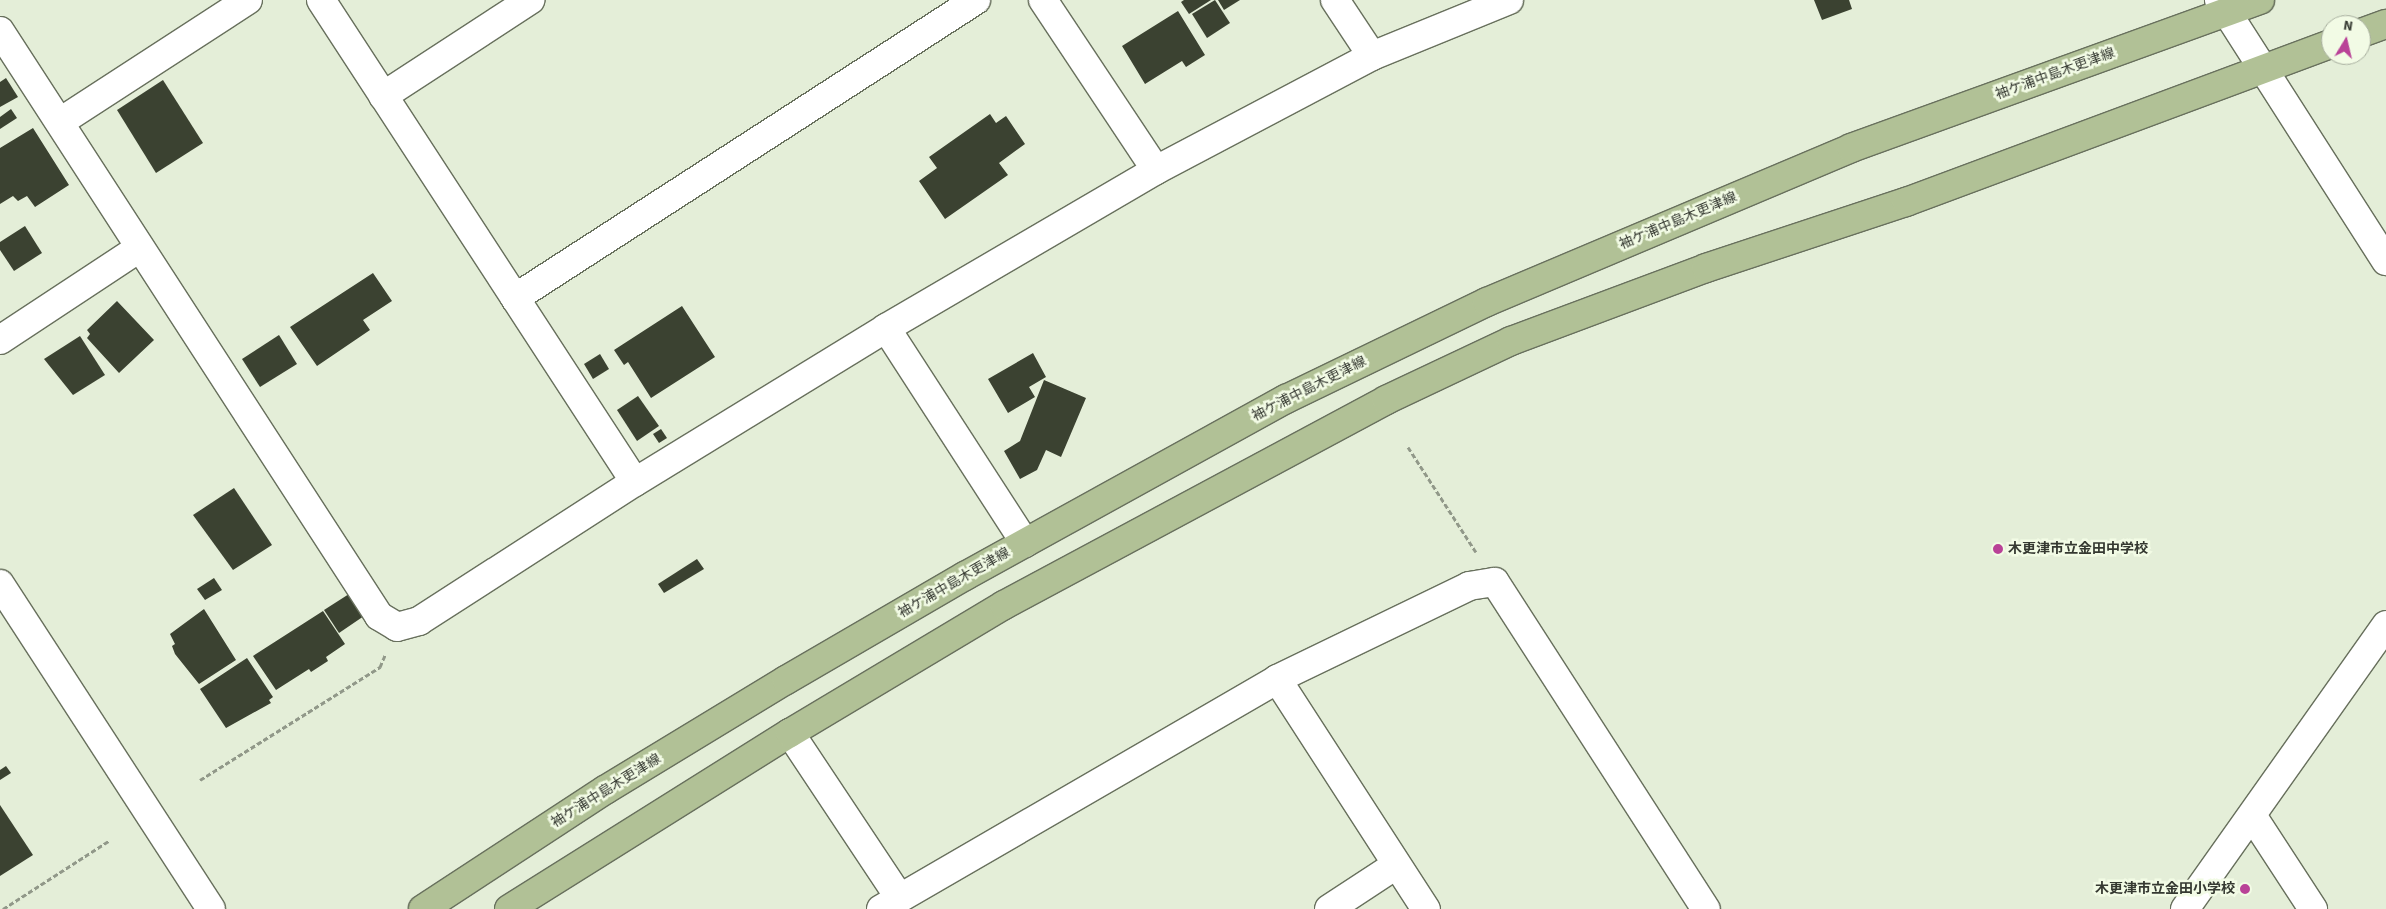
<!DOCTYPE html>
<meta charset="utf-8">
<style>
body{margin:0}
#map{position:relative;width:2386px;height:909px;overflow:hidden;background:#e4eed8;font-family:"Source Sans 3","Noto Sans JP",sans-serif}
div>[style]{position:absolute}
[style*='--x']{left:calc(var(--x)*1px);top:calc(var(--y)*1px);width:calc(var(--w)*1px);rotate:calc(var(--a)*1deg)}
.building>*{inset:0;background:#3b4231}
.path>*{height:3px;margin-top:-1.5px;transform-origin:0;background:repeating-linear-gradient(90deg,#919889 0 5px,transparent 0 7.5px)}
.roads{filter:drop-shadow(1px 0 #68705d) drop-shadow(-1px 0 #68705d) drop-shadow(0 1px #68705d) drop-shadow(0 -1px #68705d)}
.minor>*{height:28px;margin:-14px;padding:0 14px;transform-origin:14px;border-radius:14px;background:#fff}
.major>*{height:28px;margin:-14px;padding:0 14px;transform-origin:14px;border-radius:14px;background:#b1c196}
.dots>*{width:14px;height:14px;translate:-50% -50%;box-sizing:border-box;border:2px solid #f2fbe5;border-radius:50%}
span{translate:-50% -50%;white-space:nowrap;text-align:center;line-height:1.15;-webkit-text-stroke:5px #f2fbe5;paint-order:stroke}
.street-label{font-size:14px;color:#353931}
.poi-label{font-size:14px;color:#353931;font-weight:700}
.left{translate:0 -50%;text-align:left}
.right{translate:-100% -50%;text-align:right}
.north{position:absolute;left:2321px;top:15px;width:50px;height:50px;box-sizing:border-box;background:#f2fbe5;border:1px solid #a6ad9d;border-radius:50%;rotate:9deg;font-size:14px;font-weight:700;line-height:20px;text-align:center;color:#353931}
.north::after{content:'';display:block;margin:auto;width:18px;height:22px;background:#b94297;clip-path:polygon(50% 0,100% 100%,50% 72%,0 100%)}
</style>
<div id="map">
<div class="building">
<div style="clip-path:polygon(1184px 0,1211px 0,1189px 14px,1181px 2px)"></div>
<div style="clip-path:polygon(1215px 0,1230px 23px,1207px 38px,1192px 14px)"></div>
<div style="clip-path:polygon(1218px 0,1240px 0,1224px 10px)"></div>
<div style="clip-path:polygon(1814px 0,1849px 0,1852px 9px,1822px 20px)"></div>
<div style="clip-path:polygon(1178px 11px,1205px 55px,1186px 67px,1182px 61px,1145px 84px,1122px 46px)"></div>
<div style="clip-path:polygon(6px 78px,18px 97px,0 107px,0 82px)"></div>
<div style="clip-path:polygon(163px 80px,203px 143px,156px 173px,117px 110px)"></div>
<div style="clip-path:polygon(11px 109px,17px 118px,0 129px,0 117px)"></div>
<div style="clip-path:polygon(990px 114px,996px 123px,1006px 116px,1025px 144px,999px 163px,1008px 175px,945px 219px,919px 181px,937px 168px,929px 157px)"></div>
<div style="clip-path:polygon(33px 128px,69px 185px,35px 207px,27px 196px,18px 201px,13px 196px,0 204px,0 148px)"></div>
<div style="clip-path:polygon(25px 226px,42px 253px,14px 271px,0 250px,0 242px)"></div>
<div style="clip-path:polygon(373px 273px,392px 301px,363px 320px,370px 330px,317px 366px,290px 327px)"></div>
<div style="clip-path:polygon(117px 301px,154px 340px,119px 373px,87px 338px,90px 334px,87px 330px)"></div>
<div style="clip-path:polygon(682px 306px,715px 357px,651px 398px,628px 362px,624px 365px,614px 350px)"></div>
<div style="clip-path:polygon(279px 335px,297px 364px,260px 387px,242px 359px)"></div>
<div style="clip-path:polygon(80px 336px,105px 375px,73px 395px,44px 359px)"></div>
<div style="clip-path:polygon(1033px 353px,1046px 377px,1029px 387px,1035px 397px,1008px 413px,988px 379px)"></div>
<div style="clip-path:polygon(600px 354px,609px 369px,593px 379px,584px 364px)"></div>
<div style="clip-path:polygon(1044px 380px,1086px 398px,1061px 457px,1046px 450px,1037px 470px,1020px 479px,1004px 451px,1020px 441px)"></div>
<div style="clip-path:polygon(638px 396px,659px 426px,637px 441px,617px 410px)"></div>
<div style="clip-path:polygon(661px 429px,667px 438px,659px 443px,653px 434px)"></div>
<div style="clip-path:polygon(234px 488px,272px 545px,233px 570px,193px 515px)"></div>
<div style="clip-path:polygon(697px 559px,704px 569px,664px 593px,658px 584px)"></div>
<div style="clip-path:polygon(214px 578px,222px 590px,205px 600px,197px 589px)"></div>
<div style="clip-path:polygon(349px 594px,364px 616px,339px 633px,324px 610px)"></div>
<div style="clip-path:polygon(204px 609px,236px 660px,199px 684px,175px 654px,172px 646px,175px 644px,170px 634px)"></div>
<div style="clip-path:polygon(323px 611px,345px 644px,326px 657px,328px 661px,311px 672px,309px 669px,276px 690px,253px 656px)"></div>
<div style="clip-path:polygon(247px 658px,273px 697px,269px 700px,271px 703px,226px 728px,200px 689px)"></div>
<div style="clip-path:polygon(6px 766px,11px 773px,0 780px,0 770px)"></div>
<div style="clip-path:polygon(0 805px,33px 855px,0 876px)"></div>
</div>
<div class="path">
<div style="--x:1408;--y:447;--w:125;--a:57.1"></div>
<div style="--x:200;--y:780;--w:213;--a:-32.1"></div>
<div style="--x:380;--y:667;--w:13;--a:-67"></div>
<div style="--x:3;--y:909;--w:127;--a:-32.8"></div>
</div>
<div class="roads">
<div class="minor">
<div style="--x:321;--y:0;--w:575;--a:56.92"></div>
<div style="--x:1043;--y:0;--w:204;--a:56.4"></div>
<div style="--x:1335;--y:0;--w:67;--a:56.5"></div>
<div style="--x:2219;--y:0;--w:310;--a:57.4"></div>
<div style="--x:0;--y:31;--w:697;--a:57.06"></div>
<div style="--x:379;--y:616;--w:21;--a:31"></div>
<div style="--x:397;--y:627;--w:23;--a:-15"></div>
<div style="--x:419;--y:621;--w:257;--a:-32.8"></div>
<div style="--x:635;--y:482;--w:294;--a:-31.5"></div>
<div style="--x:886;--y:328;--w:313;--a:-30.3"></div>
<div style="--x:1156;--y:170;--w:244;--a:-27.8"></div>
<div style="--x:1372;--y:56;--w:148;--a:-22.2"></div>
<div style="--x:383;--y:96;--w:176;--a:-33.1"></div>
<div style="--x:60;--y:122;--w:224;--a:-33"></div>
<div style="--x:515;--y:298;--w:549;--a:-32.88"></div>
<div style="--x:886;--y:328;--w:256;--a:57.1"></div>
<div style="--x:0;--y:340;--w:165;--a:-33.4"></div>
<div style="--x:0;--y:584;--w:387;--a:57"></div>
<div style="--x:1277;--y:679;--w:274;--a:57.1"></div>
<div style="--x:790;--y:733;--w:197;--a:56.4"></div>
<div style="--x:2253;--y:817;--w:110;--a:56.9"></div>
<div style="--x:881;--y:909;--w:458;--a:-30.1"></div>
<div style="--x:1277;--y:679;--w:213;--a:-25.8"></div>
<div style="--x:1469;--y:586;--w:26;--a:-9"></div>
<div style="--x:1495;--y:582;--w:389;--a:57.2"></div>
<div style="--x:1329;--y:909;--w:80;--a:-33.3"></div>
<div style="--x:2185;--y:909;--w:348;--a:-54.7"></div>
</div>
<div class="major">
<div style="--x:2361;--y:33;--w:27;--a:-20"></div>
<div style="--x:423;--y:909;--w:217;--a:-33.2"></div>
<div style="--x:605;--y:790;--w:212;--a:-31.3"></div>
<div style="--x:786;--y:680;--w:207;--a:-30.2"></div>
<div style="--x:965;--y:576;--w:367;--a:-28.9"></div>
<div style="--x:1286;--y:399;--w:223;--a:-25.8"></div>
<div style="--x:1487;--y:302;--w:395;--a:-22.9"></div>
<div style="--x:1851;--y:148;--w:435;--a:-19.9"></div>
<div style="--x:509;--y:909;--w:332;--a:-32.1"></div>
<div style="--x:790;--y:733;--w:249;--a:-30.9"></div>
<div style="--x:1004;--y:605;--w:434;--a:-28.2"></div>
<div style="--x:1386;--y:400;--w:138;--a:-25.3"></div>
<div style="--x:1511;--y:341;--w:208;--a:-20.5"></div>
<div style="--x:1706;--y:268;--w:211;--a:-18.3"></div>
<div style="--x:1906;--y:202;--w:453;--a:-20.4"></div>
</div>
</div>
<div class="dots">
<div style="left:1998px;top:549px;background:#b94297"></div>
<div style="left:2245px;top:889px;background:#b94297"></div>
</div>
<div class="street-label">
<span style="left:2055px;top:74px;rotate:-20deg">袖ケ浦中島木更津線</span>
<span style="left:1678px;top:221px;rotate:-23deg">袖ケ浦中島木更津線</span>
<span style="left:1309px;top:389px;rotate:-27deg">袖ケ浦中島木更津線</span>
<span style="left:954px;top:583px;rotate:-30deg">袖ケ浦中島木更津線</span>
<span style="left:606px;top:791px;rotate:-32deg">袖ケ浦中島木更津線</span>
</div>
<div class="poi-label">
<span class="left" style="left:2008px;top:549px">木更津市立金田中学校</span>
<span class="right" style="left:2235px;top:889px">木更津市立金田小学校</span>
</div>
<div class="north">N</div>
</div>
